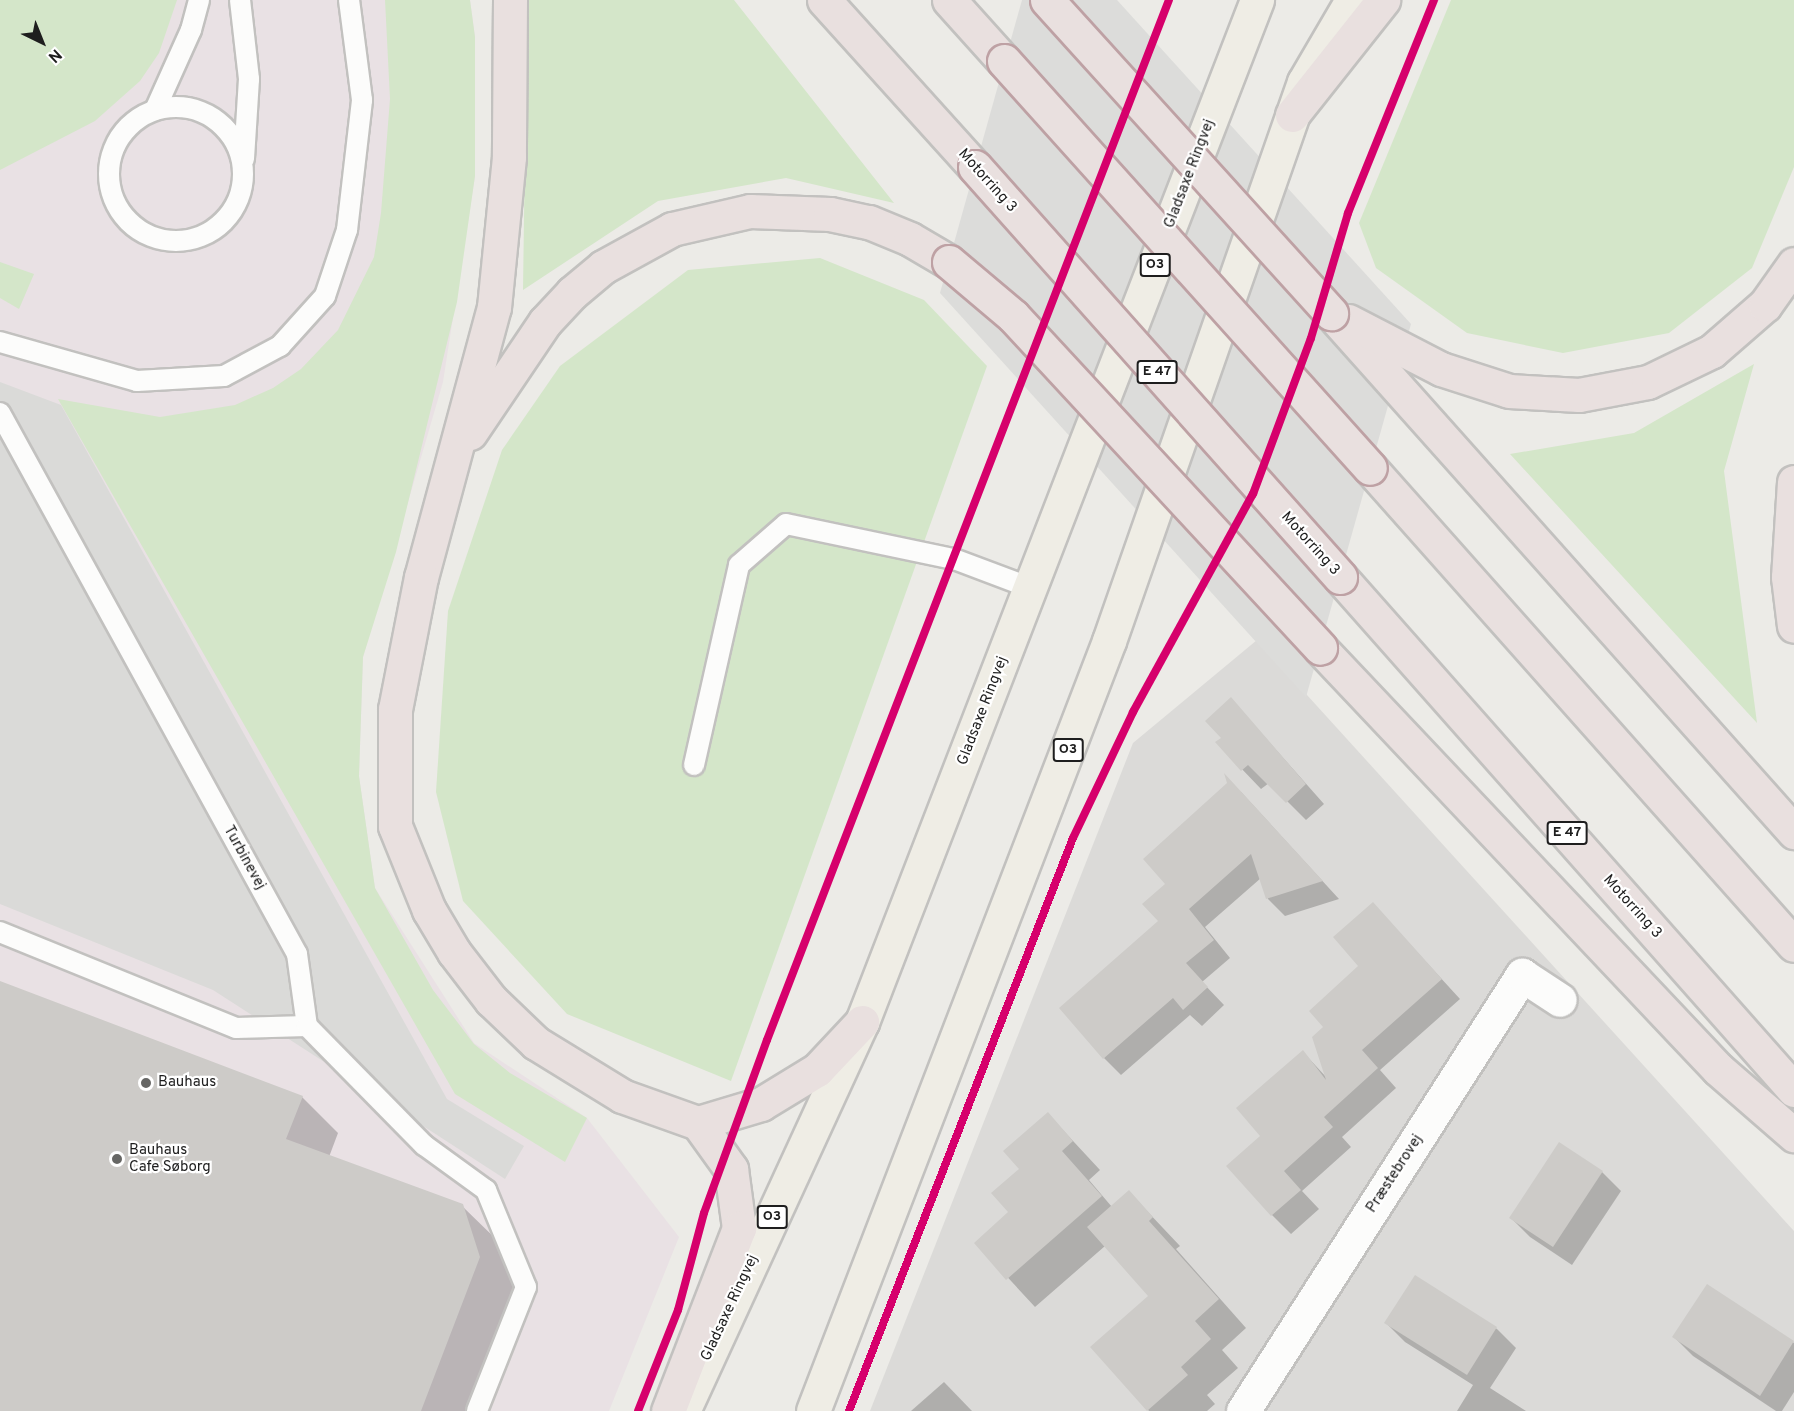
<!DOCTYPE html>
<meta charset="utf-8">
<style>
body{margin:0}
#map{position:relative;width:1794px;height:1411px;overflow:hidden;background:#ecebe7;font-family:Overpass,sans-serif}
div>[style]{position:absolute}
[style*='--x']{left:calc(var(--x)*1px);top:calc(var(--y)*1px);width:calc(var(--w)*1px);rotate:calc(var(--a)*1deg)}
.residential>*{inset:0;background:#dbdad8}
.industrial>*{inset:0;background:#e9e1e4}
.religious>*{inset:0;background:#dadad8}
.grass>*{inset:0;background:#d4e6c9}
.pier>*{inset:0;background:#dcdcda}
.shadow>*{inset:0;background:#0003}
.building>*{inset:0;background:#cdcbc8}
.roads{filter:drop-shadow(2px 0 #c2c1bf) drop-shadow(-2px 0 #c2c1bf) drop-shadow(0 2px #c2c1bf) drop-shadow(0 -2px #c2c1bf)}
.lane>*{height:20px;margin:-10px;padding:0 10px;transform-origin:10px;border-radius:10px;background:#fcfcfb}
.lane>.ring{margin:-10px;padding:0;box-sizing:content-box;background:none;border:20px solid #fcfcfb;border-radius:50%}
.street>*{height:33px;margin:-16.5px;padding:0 16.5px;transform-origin:16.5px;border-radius:16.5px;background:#fcfcfb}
.primary>*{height:33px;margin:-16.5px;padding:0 16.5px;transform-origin:16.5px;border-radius:16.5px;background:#efede5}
.highway>*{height:33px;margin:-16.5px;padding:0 16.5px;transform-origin:16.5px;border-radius:16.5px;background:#e9e0df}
.bridges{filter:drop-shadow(2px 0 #bea1a4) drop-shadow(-2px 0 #bea1a4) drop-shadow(0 2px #bea1a4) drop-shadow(0 -2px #bea1a4)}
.highway-bridge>*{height:33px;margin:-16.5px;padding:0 16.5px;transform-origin:16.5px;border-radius:16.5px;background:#e9e0df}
.cycleway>*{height:8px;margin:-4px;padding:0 4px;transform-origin:4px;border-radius:4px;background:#d6006c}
.dots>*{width:16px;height:16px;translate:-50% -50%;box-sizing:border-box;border:3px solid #fff;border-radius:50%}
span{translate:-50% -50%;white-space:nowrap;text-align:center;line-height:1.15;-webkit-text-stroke:4.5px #fff;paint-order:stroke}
.shield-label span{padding:2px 4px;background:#fff;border:2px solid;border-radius:4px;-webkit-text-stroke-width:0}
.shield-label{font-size:14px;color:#1e1e1e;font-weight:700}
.street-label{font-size:15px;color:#1e1e1e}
.poi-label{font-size:15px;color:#1e1e1e}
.left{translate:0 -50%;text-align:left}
.north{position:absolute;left:12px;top:12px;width:60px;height:60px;-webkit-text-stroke:4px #fff;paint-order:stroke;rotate:137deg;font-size:16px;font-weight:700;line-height:24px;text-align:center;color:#1e1e1e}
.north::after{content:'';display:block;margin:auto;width:21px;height:27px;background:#1e1e1e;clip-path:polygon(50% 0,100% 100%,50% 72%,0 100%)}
</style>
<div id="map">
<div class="residential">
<div style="clip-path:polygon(1257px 640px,1794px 1231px,1794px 1411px,870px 1411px,1133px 743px)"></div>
</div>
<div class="industrial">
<div style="clip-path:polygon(0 0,470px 0,475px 37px,475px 176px,443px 382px,363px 657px,359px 776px,375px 888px,474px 1043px,587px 1118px,679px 1237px,609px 1411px,0 1411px)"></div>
</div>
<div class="religious">
<div style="clip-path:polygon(0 382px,61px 405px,447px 1099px,524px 1146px,505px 1179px,213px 990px,0 904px)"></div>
</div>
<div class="grass">
<div style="clip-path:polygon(0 0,177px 0,159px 53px,140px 81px,95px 121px,0 170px)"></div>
<div style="clip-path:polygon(385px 0,470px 0,475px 37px,475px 176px,457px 302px,396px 552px,363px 657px,359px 776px,375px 888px,433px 990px,474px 1044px,510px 1073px,587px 1118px,565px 1162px,455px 1094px,58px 399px,160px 417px,235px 405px,273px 388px,301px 369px,338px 330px,374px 257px,381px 213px,390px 99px)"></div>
<div style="clip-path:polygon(527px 0,734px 0,894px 203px,786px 178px,658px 201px,523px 290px)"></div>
<div style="clip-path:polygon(1451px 0,1794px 0,1794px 167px,1752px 268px,1669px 333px,1563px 353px,1467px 333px,1376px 268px,1359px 223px)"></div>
<div style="clip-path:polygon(820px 258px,924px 300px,987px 366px,731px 1081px,567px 1014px,463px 901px,436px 792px,448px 611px,502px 450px,560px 366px,688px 270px)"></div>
<div style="clip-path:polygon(0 262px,34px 274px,19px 309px,0 298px)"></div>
<div style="clip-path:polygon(1754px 364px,1724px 471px,1757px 723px,1510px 454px,1634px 433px)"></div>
</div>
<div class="pier">
<div style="clip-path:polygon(1022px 0,1117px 0,1411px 324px,1306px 697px,940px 293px)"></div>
</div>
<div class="shadow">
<div style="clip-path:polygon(1231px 699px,1324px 804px,1306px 820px,1269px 783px,1261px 789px,1217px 743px,1224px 738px)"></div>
<div style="clip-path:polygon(1241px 792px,1339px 899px,1285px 916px,1268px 899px,1261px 878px,1205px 927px,1230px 958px,1202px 982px,1224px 1005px,1202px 1026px,1190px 1015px,1121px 1075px,1104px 1058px,1160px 921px,1168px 884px)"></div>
<div style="clip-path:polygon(1373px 904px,1460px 999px,1380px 1070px,1396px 1088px,1342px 1137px,1351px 1147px,1302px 1191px,1319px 1209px,1291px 1234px,1272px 1215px,1262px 1136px,1303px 1052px,1327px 1078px,1326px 1027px,1360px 966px)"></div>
<div style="clip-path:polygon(0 982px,302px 1097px,338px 1133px,329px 1157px,462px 1206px,499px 1242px,515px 1293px,470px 1411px,0 1411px)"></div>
<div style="clip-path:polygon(1048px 1114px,1100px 1170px,1089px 1180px,1112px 1207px,1129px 1192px,1180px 1246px,1176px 1249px,1246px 1328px,1222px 1350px,1238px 1368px,1207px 1395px,1215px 1404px,1207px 1411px,1149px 1411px,1092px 1347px,1150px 1296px,1105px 1246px,1035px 1307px,976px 1243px,1011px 1213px,1021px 1170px)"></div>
<div style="clip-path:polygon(1602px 1172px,1621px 1191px,1572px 1265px,1530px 1237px,1511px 1218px)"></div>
<div style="clip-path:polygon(1415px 1277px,1497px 1329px,1516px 1348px,1490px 1388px,1526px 1411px,1457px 1411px,1473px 1385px,1405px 1342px,1386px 1323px)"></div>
<div style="clip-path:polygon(1708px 1286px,1794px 1343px,1794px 1392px,1782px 1411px,1776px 1411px,1693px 1356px,1674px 1337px)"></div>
<div style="clip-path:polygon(944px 1382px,972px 1411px,911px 1411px)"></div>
</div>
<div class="building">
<div style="clip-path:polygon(1231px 697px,1306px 784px,1286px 803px,1248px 765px,1241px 771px,1215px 742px,1221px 738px,1205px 721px)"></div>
<div style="clip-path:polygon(1224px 773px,1323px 881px,1266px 899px,1251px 854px,1189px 909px,1214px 940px,1186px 963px,1208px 987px,1183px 1010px,1173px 998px,1103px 1059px,1059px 1008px,1158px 921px,1142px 904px,1165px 884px,1143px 859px,1227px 783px)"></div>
<div style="clip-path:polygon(1373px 902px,1442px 979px,1362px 1050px,1378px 1068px,1324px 1117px,1333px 1127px,1284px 1171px,1301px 1190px,1271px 1216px,1226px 1166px,1260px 1136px,1236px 1108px,1303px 1050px,1326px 1080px,1312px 1037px,1323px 1027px,1309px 1011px,1358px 966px,1333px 937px)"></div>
<div style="clip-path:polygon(0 981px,303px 1096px,286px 1139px,463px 1204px,480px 1257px,421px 1411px,0 1411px)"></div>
<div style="clip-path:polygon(1048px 1112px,1073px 1141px,1062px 1151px,1102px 1196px,1006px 1280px,974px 1243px,1008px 1212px,991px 1193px,1019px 1169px,1003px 1151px)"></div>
<div style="clip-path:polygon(1559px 1142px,1603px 1171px,1553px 1247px,1509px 1218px)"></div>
<div style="clip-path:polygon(1129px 1190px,1153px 1217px,1149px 1221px,1219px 1299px,1195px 1321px,1211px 1339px,1181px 1367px,1188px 1375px,1147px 1411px,1090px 1347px,1148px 1296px,1087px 1227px)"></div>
<div style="clip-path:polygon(1415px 1275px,1497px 1327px,1467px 1375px,1384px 1323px)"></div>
<div style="clip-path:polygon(1707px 1284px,1794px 1341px,1760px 1396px,1672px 1337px)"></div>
</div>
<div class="roads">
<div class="lane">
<div style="--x:240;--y:0;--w:80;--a:83.5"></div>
<div style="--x:249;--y:79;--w:80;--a:93.6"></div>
<div class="ring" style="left:109px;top:107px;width:114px;height:114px"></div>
<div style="--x:155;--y:110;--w:88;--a:-65.8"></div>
<div style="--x:191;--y:30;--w:31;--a:-75"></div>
<div style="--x:0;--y:342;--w:142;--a:15.9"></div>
<div style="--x:137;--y:381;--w:87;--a:-3.3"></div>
<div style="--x:224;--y:376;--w:64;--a:-28.2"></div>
<div style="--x:280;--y:346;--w:67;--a:-48"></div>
<div style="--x:325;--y:296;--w:70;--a:-71.6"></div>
<div style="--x:347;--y:230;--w:131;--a:-83.4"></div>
<div style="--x:362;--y:100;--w:101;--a:-97.4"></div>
<div style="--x:0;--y:413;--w:617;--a:61.23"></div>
<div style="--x:297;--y:954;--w:73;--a:82.1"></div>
<div style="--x:307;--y:1026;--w:71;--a:178.4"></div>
<div style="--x:236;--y:1028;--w:255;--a:-157.9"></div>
<div style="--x:694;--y:765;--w:205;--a:-77.3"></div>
<div style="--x:739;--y:565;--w:62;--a:-41.1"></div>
<div style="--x:786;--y:524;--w:172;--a:11.8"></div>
<div style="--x:954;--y:559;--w:82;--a:20.6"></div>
<div style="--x:307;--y:1026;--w:167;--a:45.5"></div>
<div style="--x:424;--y:1145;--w:77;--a:36"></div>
<div style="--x:486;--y:1190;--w:105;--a:67.6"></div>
<div style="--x:526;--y:1287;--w:133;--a:111.6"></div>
</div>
<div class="street">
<div style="--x:1243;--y:1411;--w:518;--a:-57.38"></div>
<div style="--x:1522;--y:975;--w:45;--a:33.3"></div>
</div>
<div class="primary">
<div style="--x:683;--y:1411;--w:428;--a:-65.3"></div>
<div style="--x:862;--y:1022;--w:1096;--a:-68.87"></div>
<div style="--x:813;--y:1411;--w:825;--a:-68.97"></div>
<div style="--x:1109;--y:641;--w:592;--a:-70.77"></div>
<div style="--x:1304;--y:82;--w:95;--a:-59.7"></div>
</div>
<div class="highway">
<div style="--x:510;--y:0;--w:157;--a:90.4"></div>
<div style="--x:509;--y:157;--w:151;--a:95.7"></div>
<div style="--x:494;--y:307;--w:280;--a:105.1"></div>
<div style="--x:421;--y:577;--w:135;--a:101.1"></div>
<div style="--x:395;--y:709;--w:117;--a:90"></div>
<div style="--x:395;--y:826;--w:91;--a:68"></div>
<div style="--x:429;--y:910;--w:49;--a:59.2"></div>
<div style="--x:454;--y:952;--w:61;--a:52.4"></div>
<div style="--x:491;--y:1000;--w:62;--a:43.7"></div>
<div style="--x:536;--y:1043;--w:101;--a:31.6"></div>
<div style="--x:622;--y:1096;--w:81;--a:19.6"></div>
<div style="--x:698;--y:1123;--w:57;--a:54.3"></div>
<div style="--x:731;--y:1169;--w:60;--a:82.3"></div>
<div style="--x:739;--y:1228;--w:196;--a:111.2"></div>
<div style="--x:824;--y:0;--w:225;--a:47.9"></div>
<div style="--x:949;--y:0;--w:82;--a:48"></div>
<div style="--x:1292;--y:115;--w:147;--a:-51.6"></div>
<div style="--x:1331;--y:313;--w:696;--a:48.26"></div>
<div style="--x:1348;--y:321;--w:105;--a:27.3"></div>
<div style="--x:1441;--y:369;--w:71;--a:17.9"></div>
<div style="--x:1509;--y:391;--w:70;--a:3.3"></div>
<div style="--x:1579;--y:395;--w:70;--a:-10.7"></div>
<div style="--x:1648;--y:382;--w:71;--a:-25.8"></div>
<div style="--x:1712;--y:351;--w:70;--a:-41"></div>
<div style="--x:1765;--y:305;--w:50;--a:-54.7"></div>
<div style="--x:470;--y:433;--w:134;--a:-56"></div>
<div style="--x:545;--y:322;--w:40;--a:-47"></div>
<div style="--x:572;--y:293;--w:40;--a:-40"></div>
<div style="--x:603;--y:267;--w:79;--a:-28.8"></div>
<div style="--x:672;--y:229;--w:80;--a:-13"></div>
<div style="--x:750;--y:211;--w:80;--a:2.1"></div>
<div style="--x:830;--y:214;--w:40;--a:12"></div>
<div style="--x:869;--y:222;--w:44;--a:22.5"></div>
<div style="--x:910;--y:239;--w:45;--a:30.5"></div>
<div style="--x:1370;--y:468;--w:638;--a:48.37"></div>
<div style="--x:1794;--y:482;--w:95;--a:93.6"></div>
<div style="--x:1788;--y:577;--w:49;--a:83"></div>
<div style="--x:1340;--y:577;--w:685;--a:48.49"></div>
<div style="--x:1320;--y:648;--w:579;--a:46.61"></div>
<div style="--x:1718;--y:1069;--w:101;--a:41"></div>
<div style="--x:698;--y:1123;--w:66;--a:-16.8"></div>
<div style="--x:761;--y:1104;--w:66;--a:-31.3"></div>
<div style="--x:817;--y:1070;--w:66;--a:-46.8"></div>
</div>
</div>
<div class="bridges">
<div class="highway-bridge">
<div style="--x:1047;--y:0;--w:423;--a:47.8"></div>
<div style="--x:1004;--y:61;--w:547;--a:48.04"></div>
<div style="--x:975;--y:167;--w:549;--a:48.32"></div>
<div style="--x:949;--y:262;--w:84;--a:40.2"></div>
<div style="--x:1013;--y:316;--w:452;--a:47.2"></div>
</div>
</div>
<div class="cycleway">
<div style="--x:638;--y:1411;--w:109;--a:-68.4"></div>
<div style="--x:678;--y:1310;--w:100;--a:-75"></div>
<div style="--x:704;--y:1213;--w:184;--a:-70"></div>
<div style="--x:767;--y:1040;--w:1115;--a:-68.87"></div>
<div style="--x:849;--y:1411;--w:615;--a:-68.65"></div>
<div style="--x:1073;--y:838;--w:140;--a:-64.5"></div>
<div style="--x:1133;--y:712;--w:249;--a:-61.2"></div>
<div style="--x:1253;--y:494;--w:166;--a:-69.6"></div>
<div style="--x:1311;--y:338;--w:130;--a:-73.5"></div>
<div style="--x:1348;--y:213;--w:230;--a:-68"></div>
</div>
<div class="dots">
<div style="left:146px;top:1083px;background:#666664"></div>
<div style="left:117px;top:1159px;background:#666664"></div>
</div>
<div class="shield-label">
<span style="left:1155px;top:265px">O3</span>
<span style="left:1157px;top:372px">E 47</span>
<span style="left:1068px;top:750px">O3</span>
<span style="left:1567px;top:833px">E 47</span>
<span style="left:772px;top:1217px">O3</span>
</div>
<div class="street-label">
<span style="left:1190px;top:174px;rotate:-69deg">Gladsaxe Ringvej</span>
<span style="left:987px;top:181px;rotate:48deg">Motorring 3</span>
<span style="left:1310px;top:544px;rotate:48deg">Motorring 3</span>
<span style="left:983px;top:711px;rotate:-69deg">Gladsaxe Ringvej</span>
<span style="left:244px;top:858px;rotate:61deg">Turbinevej</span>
<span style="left:1632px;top:907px;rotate:48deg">Motorring 3</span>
<span style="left:1395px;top:1174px;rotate:-57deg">Præstebrovej</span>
<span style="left:730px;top:1308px;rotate:-65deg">Gladsaxe Ringvej</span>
</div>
<div class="poi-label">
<span class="left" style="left:158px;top:1083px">Bauhaus</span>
<span class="left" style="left:129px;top:1159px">Bauhaus<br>Cafe Søborg</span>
</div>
<div class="north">N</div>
</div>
